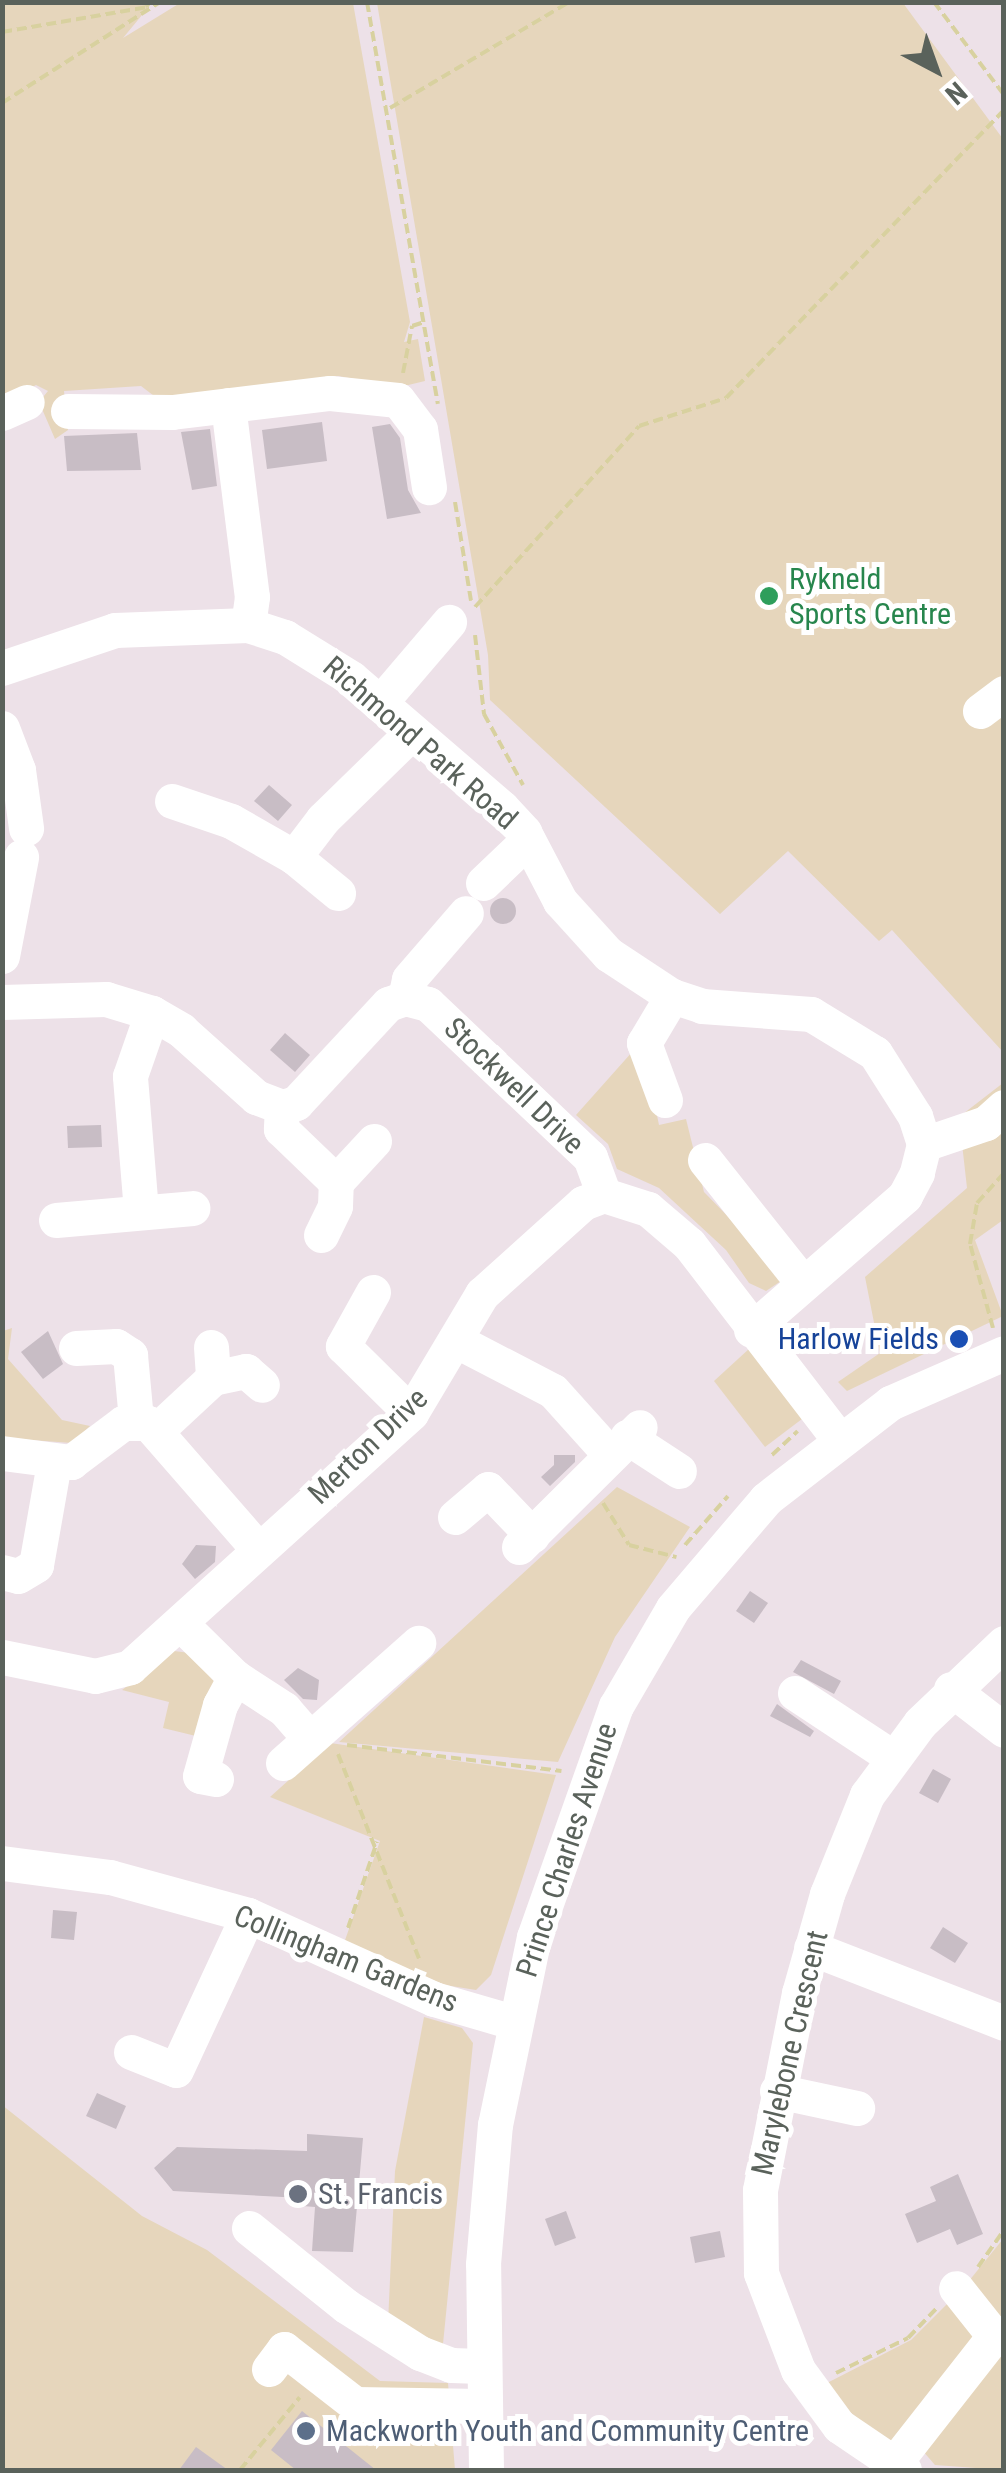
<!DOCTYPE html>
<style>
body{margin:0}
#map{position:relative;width:1006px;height:2473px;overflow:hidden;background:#ede1e8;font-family:"Roboto Condensed",sans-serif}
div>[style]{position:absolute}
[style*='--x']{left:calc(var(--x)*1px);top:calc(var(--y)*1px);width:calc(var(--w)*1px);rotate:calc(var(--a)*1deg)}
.green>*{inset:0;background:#e6d6bc}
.building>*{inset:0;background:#c8bdc5}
.round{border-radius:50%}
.path>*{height:4px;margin-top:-2px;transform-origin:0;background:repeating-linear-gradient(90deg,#d8d19f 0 10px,transparent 0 15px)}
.minor>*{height:35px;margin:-17.5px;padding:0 17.5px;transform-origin:17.5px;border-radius:17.5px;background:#fff}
.dots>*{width:28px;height:28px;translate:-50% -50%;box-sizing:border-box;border:5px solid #fff;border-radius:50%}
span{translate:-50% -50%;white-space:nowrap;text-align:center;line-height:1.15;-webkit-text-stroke:10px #fff;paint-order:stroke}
.leisure-label{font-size:30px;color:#27864d}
.left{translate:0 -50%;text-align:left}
.street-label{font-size:30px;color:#5a625b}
.transit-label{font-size:30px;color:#164399}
.right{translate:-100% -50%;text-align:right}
.worship-label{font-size:30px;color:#5b616d}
.service-label{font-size:30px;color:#4e5e75}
.frame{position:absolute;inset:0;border:5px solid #5a625b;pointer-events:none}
.north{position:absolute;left:886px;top:20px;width:100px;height:100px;-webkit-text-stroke:8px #fff;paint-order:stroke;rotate:139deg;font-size:28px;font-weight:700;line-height:40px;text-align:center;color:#5a625b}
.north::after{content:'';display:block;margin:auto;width:35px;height:45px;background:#5a625b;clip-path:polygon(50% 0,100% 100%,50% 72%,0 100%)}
</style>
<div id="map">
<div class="green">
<div style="clip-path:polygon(3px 3px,152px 3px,123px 38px,180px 3px,353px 3px,410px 322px,404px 342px,418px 339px,425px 381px,400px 387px,338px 376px,162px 402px,141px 386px,64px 391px,68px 430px,55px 439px,39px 402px,48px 391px,36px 385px,3px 402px)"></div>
<div style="clip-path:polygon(377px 3px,903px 3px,1003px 139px,1003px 1052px,892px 930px,879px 941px,788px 851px,720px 914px,490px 700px,488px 655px)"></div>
<div style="clip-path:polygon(633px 1051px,646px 1062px,659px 1125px,686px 1119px,704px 1192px,787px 1277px,766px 1291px,749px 1283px,726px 1250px,659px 1188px,617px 1169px,608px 1144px,576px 1115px)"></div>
<div style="clip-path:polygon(1003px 1083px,1003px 1220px,975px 1240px,1003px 1316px,847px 1391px,838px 1382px,880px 1353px,865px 1277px,967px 1188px,959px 1117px)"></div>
<div style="clip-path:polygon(12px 1328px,8px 1359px,62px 1420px,90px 1426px,72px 1443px,3px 1438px,3px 1331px)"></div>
<div style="clip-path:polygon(750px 1348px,802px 1419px,765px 1447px,714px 1381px)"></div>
<div style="clip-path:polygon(617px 1487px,690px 1527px,615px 1637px,558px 1762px,339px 1742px)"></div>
<div style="clip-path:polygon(174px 1651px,190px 1653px,218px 1686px,200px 1737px,163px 1728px,169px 1702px,122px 1690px)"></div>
<div style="clip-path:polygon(330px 1743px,556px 1775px,491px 1975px,476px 1990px,445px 1985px,344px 1943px,380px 1841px,270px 1797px)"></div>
<div style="clip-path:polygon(424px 2017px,462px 2028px,473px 2043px,442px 2354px,388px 2323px,395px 2171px)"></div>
<div style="clip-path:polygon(2px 2105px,142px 2216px,207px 2250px,380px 2381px,448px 2383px,455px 2470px,3px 2470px)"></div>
<div style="clip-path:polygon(1003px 2239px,1003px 2316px,995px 2326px,964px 2287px)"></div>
<div style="clip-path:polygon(953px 2298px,979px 2331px,894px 2447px,846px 2409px,827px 2383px,911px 2340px)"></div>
<div style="clip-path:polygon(995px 2354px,1003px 2355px,1003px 2470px,935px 2465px,922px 2450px)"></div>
</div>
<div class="building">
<div style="clip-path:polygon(322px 422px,327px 461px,267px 469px,262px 430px)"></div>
<div style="clip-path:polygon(390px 424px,400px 438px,408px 490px,421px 513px,387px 519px,372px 427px)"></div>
<div style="clip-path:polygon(210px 429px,217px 486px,192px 490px,181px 432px)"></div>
<div style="clip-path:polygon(137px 433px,141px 470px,67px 471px,64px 436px)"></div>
<div style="clip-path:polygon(269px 785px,292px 805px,278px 821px,254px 801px)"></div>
<div class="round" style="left:490px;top:898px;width:26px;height:26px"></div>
<div style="clip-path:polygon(285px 1033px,310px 1055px,295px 1072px,270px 1050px)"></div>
<div style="clip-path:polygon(101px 1125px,102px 1147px,68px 1148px,67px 1126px)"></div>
<div style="clip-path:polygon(48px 1331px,63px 1364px,43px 1379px,21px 1352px)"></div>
<div style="clip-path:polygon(554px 1455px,575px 1455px,575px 1462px,550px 1486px,541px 1477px,554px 1465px)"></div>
<div style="clip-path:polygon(196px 1545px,216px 1546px,215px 1562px,195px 1579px,182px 1564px)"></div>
<div style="clip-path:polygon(750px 1591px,768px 1603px,754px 1623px,736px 1611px)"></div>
<div style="clip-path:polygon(801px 1660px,841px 1681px,834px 1694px,793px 1672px)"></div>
<div style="clip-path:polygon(298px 1668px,319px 1680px,317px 1700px,303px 1699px,284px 1680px)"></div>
<div style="clip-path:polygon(777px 1704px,814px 1731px,810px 1737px,770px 1716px)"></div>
<div style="clip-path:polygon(933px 1769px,951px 1779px,938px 1803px,919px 1793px)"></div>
<div style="clip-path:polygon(53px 1910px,77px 1912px,74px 1940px,51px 1938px)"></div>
<div style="clip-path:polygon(943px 1927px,968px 1943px,955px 1963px,930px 1948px)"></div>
<div style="clip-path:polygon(97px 2093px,126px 2106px,116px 2129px,86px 2116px)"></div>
<div style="clip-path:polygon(307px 2134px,363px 2138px,353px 2252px,312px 2251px,315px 2207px,303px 2206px,302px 2198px,173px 2191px,154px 2168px,177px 2147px,307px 2151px)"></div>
<div style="clip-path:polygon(958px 2174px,983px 2234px,957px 2245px,950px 2229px,917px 2243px,905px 2214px,936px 2201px,930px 2187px)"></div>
<div style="clip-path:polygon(566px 2211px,576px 2238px,555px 2246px,545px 2219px)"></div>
<div style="clip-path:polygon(720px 2231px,725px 2257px,695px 2263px,690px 2237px)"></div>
<div style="clip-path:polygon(302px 2411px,376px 2470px,296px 2470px,271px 2450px)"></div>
<div style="clip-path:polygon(196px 2447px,228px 2470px,179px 2470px)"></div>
</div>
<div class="path">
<div style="--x:367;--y:2;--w:408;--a:80"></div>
<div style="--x:934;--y:2;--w:116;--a:53"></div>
<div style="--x:2;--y:32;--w:148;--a:-9.7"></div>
<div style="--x:148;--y:7;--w:5;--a:-112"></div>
<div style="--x:2;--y:103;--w:188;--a:-32.6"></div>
<div style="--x:390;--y:108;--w:208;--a:-30.6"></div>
<div style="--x:403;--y:373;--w:48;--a:-79.2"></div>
<div style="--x:412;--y:326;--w:13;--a:-18"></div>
<div style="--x:455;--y:502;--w:100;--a:80.8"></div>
<div style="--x:475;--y:607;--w:244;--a:-47.8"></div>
<div style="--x:639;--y:426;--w:91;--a:-17.8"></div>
<div style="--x:726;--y:398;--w:400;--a:-46"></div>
<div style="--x:475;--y:635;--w:80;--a:83.5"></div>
<div style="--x:484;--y:714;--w:81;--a:61.2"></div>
<div style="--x:993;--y:1328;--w:87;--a:-105.3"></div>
<div style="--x:970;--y:1244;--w:42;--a:-80.3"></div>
<div style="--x:977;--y:1203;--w:40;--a:-48"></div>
<div style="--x:772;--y:1455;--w:35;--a:-43"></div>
<div style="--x:603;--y:1503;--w:49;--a:58.2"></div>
<div style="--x:629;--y:1545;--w:49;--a:14.3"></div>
<div style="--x:685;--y:1545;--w:65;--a:-48.7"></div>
<div style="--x:347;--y:1745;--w:216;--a:6.9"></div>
<div style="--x:338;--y:1754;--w:220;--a:68.4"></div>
<div style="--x:348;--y:1928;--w:91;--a:-71.4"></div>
<div style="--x:978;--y:2267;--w:45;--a:-54.9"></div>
<div style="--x:836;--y:2373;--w:80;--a:-25.9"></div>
<div style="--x:908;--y:2338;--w:40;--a:-46"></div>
<div style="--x:240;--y:2470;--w:94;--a:-50.6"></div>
</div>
<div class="minor">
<div style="--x:228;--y:405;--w:193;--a:82.9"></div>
<div style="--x:252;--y:597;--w:28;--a:98"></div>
<div style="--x:68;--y:411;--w:104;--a:0.6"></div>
<div style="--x:172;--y:412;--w:159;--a:-6.9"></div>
<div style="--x:330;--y:393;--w:68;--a:5.9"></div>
<div style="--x:398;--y:400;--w:36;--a:53"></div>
<div style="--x:420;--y:429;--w:59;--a:81.2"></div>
<div style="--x:2;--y:413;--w:27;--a:-24"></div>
<div style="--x:2;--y:668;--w:119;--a:-18.6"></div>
<div style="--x:115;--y:630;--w:133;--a:-2.2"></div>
<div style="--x:248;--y:625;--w:39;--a:18"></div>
<div style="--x:285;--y:637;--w:78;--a:31.8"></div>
<div style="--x:351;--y:678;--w:199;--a:40.7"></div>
<div style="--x:502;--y:808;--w:33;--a:47"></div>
<div style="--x:524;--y:832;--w:78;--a:62.4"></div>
<div style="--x:560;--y:901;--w:72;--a:47.8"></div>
<div style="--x:608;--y:954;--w:77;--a:33.3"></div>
<div style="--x:672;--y:996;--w:32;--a:18"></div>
<div style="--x:702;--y:1006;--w:109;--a:4.2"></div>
<div style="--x:811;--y:1014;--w:75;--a:31.4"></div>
<div style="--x:875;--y:1053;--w:75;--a:57.6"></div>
<div style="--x:915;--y:1116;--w:29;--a:72"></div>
<div style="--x:924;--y:1144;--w:30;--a:104"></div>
<div style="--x:917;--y:1173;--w:26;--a:118"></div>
<div style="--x:905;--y:1196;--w:204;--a:139"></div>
<div style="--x:379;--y:704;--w:108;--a:-49.5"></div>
<div style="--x:980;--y:711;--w:30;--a:-37"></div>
<div style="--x:2;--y:728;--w:45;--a:69.1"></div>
<div style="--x:18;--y:770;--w:59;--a:82.1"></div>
<div style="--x:172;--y:801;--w:62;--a:18.7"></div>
<div style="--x:231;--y:821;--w:73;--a:29.7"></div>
<div style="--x:294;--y:857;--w:57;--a:39.3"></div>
<div style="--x:294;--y:857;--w:48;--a:-52.7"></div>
<div style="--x:323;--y:819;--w:122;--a:-44.3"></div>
<div style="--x:483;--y:883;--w:62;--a:-43.7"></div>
<div style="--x:2;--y:956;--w:101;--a:-79.1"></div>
<div style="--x:405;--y:998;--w:19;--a:-78"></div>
<div style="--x:409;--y:979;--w:87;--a:-49.2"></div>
<div style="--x:2;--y:1002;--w:104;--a:-1.7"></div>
<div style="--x:106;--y:999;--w:48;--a:16.9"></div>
<div style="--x:152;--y:1013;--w:34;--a:30"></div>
<div style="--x:181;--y:1030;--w:101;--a:41.8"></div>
<div style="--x:256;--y:1097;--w:28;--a:21"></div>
<div style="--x:282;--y:1107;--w:15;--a:-16"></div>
<div style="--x:296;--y:1103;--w:135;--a:-47.1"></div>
<div style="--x:388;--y:1004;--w:18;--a:-19"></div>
<div style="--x:405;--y:998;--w:24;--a:15"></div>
<div style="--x:428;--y:1004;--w:223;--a:43.4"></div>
<div style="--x:590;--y:1157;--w:40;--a:69.8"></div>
<div style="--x:665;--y:1100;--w:61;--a:-110.2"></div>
<div style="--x:644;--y:1043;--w:55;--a:-59.2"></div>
<div style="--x:282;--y:1107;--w:22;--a:93"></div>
<div style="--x:281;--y:1129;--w:76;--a:43.9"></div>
<div style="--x:924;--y:1144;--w:65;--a:-18.7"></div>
<div style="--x:986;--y:1123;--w:24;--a:-42"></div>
<div style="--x:705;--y:1160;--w:157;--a:51.5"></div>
<div style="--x:141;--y:1211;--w:135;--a:-94.7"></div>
<div style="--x:130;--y:1076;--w:67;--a:-70.8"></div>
<div style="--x:56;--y:1220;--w:137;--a:-5"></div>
<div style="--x:321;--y:1235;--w:32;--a:-64"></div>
<div style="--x:335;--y:1206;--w:24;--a:-88"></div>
<div style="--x:336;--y:1182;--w:56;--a:-47.2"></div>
<div style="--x:373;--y:1292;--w:62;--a:119.1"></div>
<div style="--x:343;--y:1346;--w:95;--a:44.6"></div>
<div style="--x:455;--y:1340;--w:110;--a:27.5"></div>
<div style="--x:553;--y:1391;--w:82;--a:48"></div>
<div style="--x:211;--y:1347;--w:31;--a:86"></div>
<div style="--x:76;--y:1348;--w:40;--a:-2.9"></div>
<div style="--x:116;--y:1346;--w:17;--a:33"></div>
<div style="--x:130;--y:1355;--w:65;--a:84.7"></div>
<div style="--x:157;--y:1430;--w:76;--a:-42.9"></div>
<div style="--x:213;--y:1378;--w:34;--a:-12"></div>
<div style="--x:246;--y:1371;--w:21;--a:41"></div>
<div style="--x:627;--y:1437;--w:62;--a:33.2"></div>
<div style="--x:2;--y:1453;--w:70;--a:7.4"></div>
<div style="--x:71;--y:1462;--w:65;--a:-36.9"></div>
<div style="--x:123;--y:1423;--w:25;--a:0"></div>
<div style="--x:148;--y:1423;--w:167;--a:48.9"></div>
<div style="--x:455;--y:1517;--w:43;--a:-40.3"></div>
<div style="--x:488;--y:1489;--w:64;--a:46.3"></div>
<div style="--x:519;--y:1547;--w:170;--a:-44.8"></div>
<div style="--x:2;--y:1572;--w:16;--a:14"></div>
<div style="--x:18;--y:1576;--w:21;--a:-31"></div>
<div style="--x:36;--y:1565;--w:104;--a:-80"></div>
<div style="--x:180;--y:1623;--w:77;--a:44.5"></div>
<div style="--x:235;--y:1677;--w:59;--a:33.1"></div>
<div style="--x:284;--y:1709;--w:38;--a:49"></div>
<div style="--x:2;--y:1657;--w:95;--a:11.5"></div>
<div style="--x:95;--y:1676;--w:36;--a:-14"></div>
<div style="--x:130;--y:1667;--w:379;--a:-42.1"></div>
<div style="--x:411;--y:1413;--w:139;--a:-59.2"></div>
<div style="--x:482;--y:1294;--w:136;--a:-42"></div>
<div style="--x:583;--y:1203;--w:22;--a:-21"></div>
<div style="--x:604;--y:1195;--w:46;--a:17.7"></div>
<div style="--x:648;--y:1209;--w:54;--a:40.5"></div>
<div style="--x:689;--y:1244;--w:245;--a:52.5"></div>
<div style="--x:951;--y:1689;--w:67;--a:37.7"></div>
<div style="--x:795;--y:1693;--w:116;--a:33.4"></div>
<div style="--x:283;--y:1763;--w:181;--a:-41.6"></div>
<div style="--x:216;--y:1779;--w:16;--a:-169"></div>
<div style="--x:200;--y:1776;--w:74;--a:-74.3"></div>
<div style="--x:220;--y:1705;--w:32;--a:-62"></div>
<div style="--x:2;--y:1863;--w:109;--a:7.4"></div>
<div style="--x:110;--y:1877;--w:143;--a:15.4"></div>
<div style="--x:248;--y:1915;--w:204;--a:24.3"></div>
<div style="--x:434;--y:1999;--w:82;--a:16.2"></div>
<div style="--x:811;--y:1948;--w:207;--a:21.2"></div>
<div style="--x:131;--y:2052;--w:48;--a:21.8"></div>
<div style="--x:176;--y:2070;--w:171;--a:-65.1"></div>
<div style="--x:777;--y:2091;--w:82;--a:12"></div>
<div style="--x:249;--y:2228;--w:124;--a:38.8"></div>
<div style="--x:346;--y:2306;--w:88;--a:32.4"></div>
<div style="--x:420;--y:2353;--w:33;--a:21"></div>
<div style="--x:451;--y:2365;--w:30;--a:2"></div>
<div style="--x:269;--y:2369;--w:25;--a:-53"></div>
<div style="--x:284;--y:2349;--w:90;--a:37.8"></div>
<div style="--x:355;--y:2404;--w:127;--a:0.9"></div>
<div style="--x:486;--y:2470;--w:206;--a:-90.8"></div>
<div style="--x:483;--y:2264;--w:140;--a:-85.1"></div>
<div style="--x:495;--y:2125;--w:192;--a:-78.3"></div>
<div style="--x:534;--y:1937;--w:245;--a:-70.5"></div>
<div style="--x:616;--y:1706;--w:113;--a:-59.8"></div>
<div style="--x:673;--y:1608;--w:143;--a:-49.5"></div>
<div style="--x:766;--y:1499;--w:157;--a:-37.7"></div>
<div style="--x:890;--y:1403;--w:124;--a:-23.7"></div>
<div style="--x:889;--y:2470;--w:170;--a:-51.9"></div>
<div style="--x:994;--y:2336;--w:61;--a:-128.4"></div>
<div style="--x:904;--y:2470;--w:78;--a:-145.9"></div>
<div style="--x:839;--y:2426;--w:69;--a:-126.2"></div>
<div style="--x:798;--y:2370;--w:104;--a:-110.9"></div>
<div style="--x:761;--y:2273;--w:83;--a:-90.7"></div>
<div style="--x:760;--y:2190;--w:201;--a:-78.8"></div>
<div style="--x:799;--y:1993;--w:103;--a:-74.2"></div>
<div style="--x:827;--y:1894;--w:107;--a:-68"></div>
<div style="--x:867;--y:1795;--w:89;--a:-53.6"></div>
<div style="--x:920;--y:1723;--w:116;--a:-43.6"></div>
</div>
<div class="dots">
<div style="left:769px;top:596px;background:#2e9e5b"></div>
<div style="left:959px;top:1339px;background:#1a4fb4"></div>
<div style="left:298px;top:2194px;background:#6b7280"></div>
<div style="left:306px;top:2431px;background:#5c6f8a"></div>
</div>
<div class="leisure-label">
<span class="left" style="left:789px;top:596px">Rykneld<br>Sports Centre</span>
</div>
<div class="street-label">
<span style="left:420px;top:743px;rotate:41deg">Richmond Park Road</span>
<span style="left:514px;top:1086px;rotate:44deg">Stockwell Drive</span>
<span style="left:368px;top:1446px;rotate:-44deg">Merton Drive</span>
<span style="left:567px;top:1850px;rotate:-72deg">Prince Charles Avenue</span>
<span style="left:346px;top:1959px;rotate:22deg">Collingham Gardens</span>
<span style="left:790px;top:2053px;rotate:-77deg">Marylebone Crescent</span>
</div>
<div class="transit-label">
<span class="right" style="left:939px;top:1339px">Harlow Fields</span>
</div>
<div class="worship-label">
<span class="left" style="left:318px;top:2194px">St. Francis</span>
</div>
<div class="service-label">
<span class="left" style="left:326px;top:2431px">Mackworth Youth and Community Centre</span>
</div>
<div class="frame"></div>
<div class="north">N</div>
</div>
